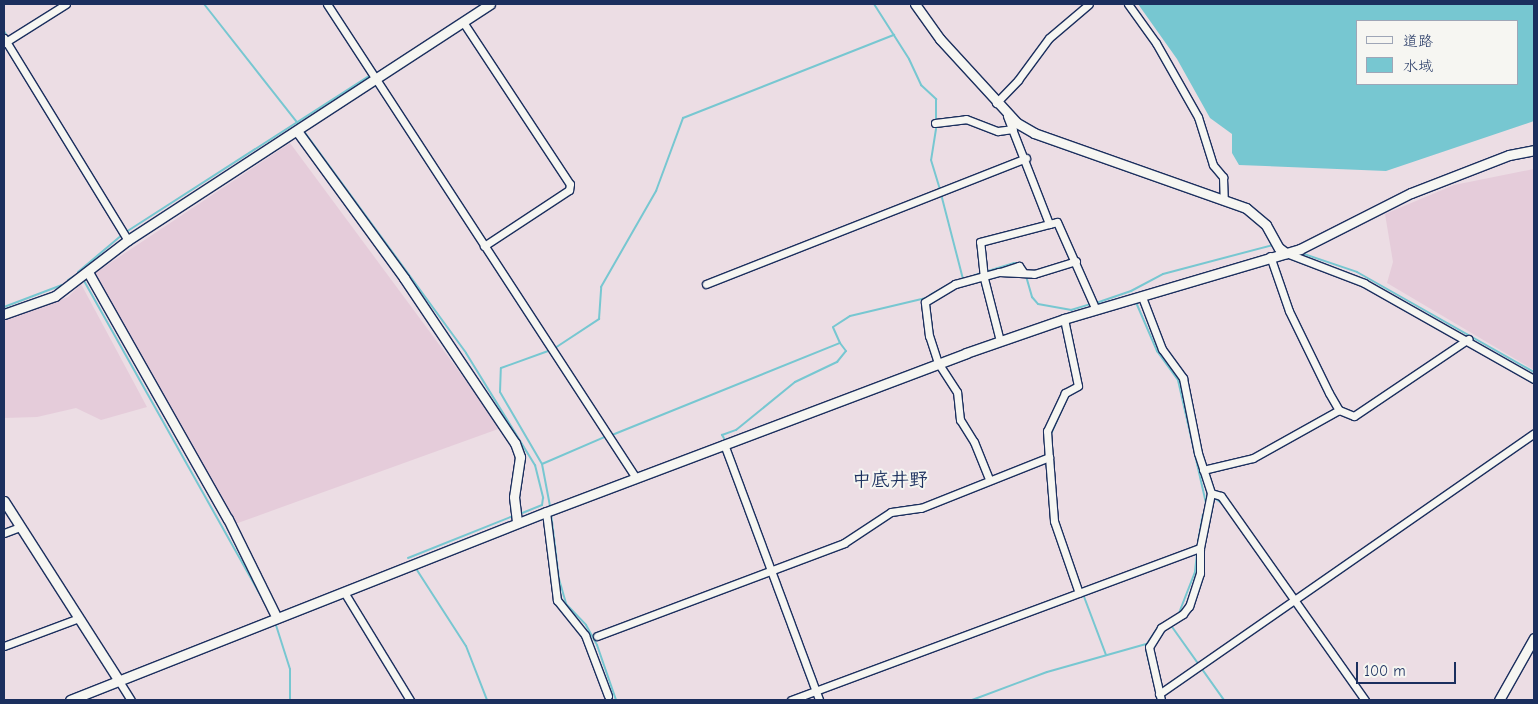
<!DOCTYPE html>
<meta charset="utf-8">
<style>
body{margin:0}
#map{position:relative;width:1538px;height:704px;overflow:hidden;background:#ecdde4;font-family:"Comic Neue","Klee One",sans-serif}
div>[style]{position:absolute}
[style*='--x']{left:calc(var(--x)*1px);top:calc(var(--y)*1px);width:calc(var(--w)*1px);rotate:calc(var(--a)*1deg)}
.built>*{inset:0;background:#e5ccda}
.water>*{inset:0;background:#77c7d1}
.stream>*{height:2px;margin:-1px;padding:0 1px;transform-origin:1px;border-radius:1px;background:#77c7d1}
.roads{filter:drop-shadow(1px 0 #1b2f5e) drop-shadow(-1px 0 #1b2f5e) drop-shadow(0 1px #1b2f5e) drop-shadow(0 -1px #1b2f5e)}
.minor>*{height:7px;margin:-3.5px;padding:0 3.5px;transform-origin:3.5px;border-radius:3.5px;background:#f6f6f2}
.tertiary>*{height:9px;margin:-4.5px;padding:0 4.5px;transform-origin:4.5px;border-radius:4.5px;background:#f6f6f2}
span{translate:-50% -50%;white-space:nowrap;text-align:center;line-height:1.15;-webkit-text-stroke:4px #f6f6f2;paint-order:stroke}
.quarter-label{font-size:19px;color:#1b2f5e;font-weight:700}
.frame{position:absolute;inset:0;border:5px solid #1b2f5e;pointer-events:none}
.legend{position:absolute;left:1356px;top:20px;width:162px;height:65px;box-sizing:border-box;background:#f6f6f2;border:1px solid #9ea6b7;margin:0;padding:6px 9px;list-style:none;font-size:15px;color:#1b2f5e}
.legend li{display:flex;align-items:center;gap:10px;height:25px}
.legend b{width:25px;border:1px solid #9ea6b7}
.scale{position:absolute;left:1356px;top:662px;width:100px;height:22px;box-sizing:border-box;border:2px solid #1b2f5e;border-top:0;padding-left:6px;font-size:15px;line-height:18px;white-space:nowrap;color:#1b2f5e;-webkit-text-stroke:4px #f6f6f2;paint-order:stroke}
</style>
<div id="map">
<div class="built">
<div style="clip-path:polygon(290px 143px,501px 428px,235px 524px,95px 273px)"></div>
<div style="clip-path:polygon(1534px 169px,1534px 370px,1387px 283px,1393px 262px,1385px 214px,1454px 185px)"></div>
<div style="clip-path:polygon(81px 284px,147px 407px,101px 420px,76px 408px,37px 417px,4px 418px,4px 319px,68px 297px)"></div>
</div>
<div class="water">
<div style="clip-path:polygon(evenodd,1138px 4px,1534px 4px,1534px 121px,1386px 171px,1239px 165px,1232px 153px,1232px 134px,1210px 118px,1177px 59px,1138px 4px,1357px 21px,1517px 21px,1517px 84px,1357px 84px,1357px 21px)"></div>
</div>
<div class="stream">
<div style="--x:204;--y:4;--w:155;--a:51.8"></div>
<div style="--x:874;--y:4;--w:65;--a:57.5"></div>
<div style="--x:909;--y:59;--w:29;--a:65"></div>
<div style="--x:921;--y:85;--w:21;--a:43"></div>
<div style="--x:936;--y:99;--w:30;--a:90"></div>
<div style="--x:936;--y:129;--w:31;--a:99"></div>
<div style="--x:931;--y:160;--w:30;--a:73"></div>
<div style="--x:4;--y:31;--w:8;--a:60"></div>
<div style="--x:303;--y:130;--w:276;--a:53.8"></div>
<div style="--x:466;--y:353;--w:132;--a:58.4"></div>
<div style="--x:535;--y:465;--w:34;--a:76"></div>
<div style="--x:543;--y:498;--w:7;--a:98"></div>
<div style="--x:542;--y:505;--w:24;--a:158"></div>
<div style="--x:941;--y:194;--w:88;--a:75.5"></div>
<div style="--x:126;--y:232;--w:291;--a:-32.7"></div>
<div style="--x:1301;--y:253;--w:59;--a:18.7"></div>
<div style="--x:1357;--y:272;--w:203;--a:29.5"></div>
<div style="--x:78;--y:272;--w:57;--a:-40.1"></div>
<div style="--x:975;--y:275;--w:41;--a:-17.1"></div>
<div style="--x:1014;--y:263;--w:7;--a:0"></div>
<div style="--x:1021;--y:263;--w:7;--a:56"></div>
<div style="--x:1026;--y:276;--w:22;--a:74"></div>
<div style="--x:1032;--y:297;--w:9;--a:49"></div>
<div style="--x:1038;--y:304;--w:34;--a:10"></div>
<div style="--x:1071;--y:310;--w:21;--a:-17"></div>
<div style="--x:83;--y:279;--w:381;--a:60.7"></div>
<div style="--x:68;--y:280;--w:13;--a:-32"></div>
<div style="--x:930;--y:295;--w:20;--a:-30"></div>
<div style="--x:1135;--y:300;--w:56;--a:66.7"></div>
<div style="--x:1157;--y:351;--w:36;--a:54"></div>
<div style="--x:1178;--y:380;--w:126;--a:77.2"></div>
<div style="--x:1096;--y:303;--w:37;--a:-19"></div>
<div style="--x:1131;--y:291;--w:36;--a:-28"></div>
<div style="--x:1163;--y:274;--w:114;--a:-14.8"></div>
<div style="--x:4;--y:307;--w:62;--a:-20.8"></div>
<div style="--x:555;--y:348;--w:53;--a:-33.4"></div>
<div style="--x:599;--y:319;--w:32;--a:-86"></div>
<div style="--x:601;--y:287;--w:111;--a:-60.2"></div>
<div style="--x:656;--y:191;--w:78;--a:-69.7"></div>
<div style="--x:683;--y:118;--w:227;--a:-21.5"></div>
<div style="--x:1051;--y:434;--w:42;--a:-65.9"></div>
<div style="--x:1068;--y:396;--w:6;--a:-31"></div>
<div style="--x:612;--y:435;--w:246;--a:-22"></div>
<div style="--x:840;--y:343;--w:17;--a:-114"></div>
<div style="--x:833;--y:327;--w:20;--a:-33"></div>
<div style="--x:850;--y:316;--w:78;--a:-13.3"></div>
<div style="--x:725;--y:440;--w:6;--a:-121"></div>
<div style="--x:722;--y:435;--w:15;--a:-20"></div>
<div style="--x:736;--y:430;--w:76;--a:-39.1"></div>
<div style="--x:795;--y:382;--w:47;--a:-25.5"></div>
<div style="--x:837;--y:362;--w:14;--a:-51"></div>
<div style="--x:846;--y:351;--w:10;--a:-127"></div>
<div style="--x:542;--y:464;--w:71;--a:-23.3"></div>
<div style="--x:1213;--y:497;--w:12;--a:35"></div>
<div style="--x:550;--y:506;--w:43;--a:-100.8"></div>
<div style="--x:542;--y:464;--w:83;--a:-120.3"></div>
<div style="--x:500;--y:392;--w:24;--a:-88"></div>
<div style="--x:501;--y:368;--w:53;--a:-19.8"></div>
<div style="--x:551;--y:513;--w:66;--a:83.1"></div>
<div style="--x:559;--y:579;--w:26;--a:74"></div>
<div style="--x:566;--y:604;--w:29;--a:46"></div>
<div style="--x:586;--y:625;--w:23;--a:61"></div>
<div style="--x:597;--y:645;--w:58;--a:70.9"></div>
<div style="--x:1198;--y:542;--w:28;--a:-80"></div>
<div style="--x:408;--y:558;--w:113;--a:-21.8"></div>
<div style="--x:415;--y:567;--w:94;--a:57.2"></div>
<div style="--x:466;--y:646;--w:58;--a:68.7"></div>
<div style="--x:1083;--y:594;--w:65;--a:69.3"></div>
<div style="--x:1179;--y:613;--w:44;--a:-68.7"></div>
<div style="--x:1195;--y:572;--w:18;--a:-84"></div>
<div style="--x:275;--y:622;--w:49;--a:72.3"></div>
<div style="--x:290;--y:669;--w:31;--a:90"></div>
<div style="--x:1170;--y:624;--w:93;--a:54.6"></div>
<div style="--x:1146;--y:645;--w:25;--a:-56"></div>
<div style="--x:1146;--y:650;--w:42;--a:76.3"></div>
<div style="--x:972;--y:700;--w:80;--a:-20.5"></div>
<div style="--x:1047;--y:672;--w:103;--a:-15.8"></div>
</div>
<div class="roads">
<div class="minor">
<div style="--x:327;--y:4;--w:566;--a:56.9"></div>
<div style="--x:1128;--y:4;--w:48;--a:54.3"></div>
<div style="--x:1156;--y:43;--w:85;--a:60.4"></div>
<div style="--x:1198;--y:117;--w:50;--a:72.6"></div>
<div style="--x:1213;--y:165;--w:16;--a:50"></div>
<div style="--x:1223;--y:177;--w:23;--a:88"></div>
<div style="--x:463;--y:22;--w:194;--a:56.6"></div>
<div style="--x:570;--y:184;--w:6;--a:99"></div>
<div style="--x:569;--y:190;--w:102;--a:146.6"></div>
<div style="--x:4;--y:38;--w:237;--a:58.5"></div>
<div style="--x:4;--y:43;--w:73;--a:-32.2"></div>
<div style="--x:996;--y:103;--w:32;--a:-46"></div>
<div style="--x:1018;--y:80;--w:52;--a:-53.6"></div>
<div style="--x:1049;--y:38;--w:52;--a:-40.4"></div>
<div style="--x:1007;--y:116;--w:116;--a:68.7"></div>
<div style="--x:1049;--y:224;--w:8;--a:-14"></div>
<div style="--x:1057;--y:222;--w:96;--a:66.1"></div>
<div style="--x:935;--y:123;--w:31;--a:-7"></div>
<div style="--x:966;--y:119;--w:34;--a:21"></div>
<div style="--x:998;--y:131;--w:15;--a:-8"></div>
<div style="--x:1286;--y:253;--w:84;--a:21"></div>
<div style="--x:1364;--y:283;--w:195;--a:29.5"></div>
<div style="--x:1270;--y:256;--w:58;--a:70.9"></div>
<div style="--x:1289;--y:311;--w:91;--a:64"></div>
<div style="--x:1329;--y:393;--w:20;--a:60"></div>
<div style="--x:1339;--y:410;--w:16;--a:22"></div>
<div style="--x:1354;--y:416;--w:138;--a:-34"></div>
<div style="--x:1000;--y:272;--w:20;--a:-18"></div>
<div style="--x:1019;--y:266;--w:7;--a:56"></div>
<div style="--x:706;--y:284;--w:344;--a:-21.5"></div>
<div style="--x:1142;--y:297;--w:56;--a:69"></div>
<div style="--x:1162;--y:349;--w:36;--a:54"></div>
<div style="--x:1183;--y:378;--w:76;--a:78.7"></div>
<div style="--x:1198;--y:453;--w:42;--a:72"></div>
<div style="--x:1211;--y:493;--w:56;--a:101.3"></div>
<div style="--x:1200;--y:548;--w:25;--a:90"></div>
<div style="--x:1200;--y:573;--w:35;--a:108"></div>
<div style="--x:1189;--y:606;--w:10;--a:127"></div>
<div style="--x:1183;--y:614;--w:26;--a:148"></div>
<div style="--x:1161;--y:628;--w:22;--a:122"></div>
<div style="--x:1149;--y:647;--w:54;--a:77.2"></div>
<div style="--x:1064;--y:319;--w:68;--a:78.2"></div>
<div style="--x:1078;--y:386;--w:15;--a:152"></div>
<div style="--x:1065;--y:393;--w:42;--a:115.3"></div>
<div style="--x:1047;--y:431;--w:26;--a:86"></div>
<div style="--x:1049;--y:457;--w:64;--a:85.5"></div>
<div style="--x:1054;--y:521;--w:76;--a:70.9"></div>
<div style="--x:1000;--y:341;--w:65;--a:-104.3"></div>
<div style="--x:984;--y:278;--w:36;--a:-96"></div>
<div style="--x:980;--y:242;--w:71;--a:-14.6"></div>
<div style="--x:724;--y:444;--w:273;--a:69.6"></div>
<div style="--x:1203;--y:470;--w:51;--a:-13.5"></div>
<div style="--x:1253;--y:458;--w:98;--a:-29.2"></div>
<div style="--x:989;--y:479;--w:40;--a:-112"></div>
<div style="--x:974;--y:442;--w:26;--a:-122"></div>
<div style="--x:960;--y:420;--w:28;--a:-96"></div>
<div style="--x:957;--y:392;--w:35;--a:-123"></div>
<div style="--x:938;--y:363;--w:28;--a:-108"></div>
<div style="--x:929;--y:336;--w:34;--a:-97"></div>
<div style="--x:925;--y:302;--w:35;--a:-31"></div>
<div style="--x:955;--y:284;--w:46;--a:-15.3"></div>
<div style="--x:999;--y:272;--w:35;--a:3"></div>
<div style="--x:1034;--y:274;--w:44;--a:-17.2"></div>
<div style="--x:1211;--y:493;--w:10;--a:17"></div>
<div style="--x:1221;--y:496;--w:250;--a:54.8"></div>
<div style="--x:546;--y:512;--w:89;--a:82.9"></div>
<div style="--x:557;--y:600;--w:45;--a:51.3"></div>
<div style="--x:585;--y:635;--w:65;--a:69.3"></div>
<div style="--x:4;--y:533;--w:17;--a:-21"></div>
<div style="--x:344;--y:592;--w:127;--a:58.6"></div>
<div style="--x:597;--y:636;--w:264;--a:-20.6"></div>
<div style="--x:844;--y:543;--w:56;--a:-33.4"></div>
<div style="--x:891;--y:512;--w:30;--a:-8"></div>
<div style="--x:921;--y:508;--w:138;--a:-21.7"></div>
<div style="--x:4;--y:646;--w:80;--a:-20.5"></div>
<div style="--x:119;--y:681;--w:22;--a:58"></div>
<div style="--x:1159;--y:694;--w:457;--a:-34.8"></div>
<div style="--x:791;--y:700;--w:436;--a:-20.4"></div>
</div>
<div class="tertiary">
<div style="--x:915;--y:4;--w:43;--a:54.5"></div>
<div style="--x:940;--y:39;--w:114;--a:47.5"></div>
<div style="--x:1017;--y:123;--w:20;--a:30"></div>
<div style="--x:1034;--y:133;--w:225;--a:19.5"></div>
<div style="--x:1246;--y:208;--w:26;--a:40"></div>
<div style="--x:1266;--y:225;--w:26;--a:61"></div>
<div style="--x:1279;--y:248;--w:9;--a:36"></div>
<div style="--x:297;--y:131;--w:182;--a:53.9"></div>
<div style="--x:404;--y:278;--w:199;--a:56.1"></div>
<div style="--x:515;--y:443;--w:15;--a:70"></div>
<div style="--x:520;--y:457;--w:40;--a:98.5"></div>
<div style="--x:514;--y:497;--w:26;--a:83"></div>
<div style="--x:88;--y:272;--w:284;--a:60.5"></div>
<div style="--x:228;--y:519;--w:110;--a:63.7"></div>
<div style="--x:4;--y:314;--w:54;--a:-19.4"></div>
<div style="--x:55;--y:296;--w:92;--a:-37.5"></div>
<div style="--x:128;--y:240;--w:432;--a:-33.1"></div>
<div style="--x:4;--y:501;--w:214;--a:57.4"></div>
<div style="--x:70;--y:700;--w:512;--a:-21.55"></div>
<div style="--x:546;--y:512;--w:449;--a:-20.7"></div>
<div style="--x:966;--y:353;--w:104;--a:-19.1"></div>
<div style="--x:1064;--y:319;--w:246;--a:-16.5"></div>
<div style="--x:1300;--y:249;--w:124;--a:-26.8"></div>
<div style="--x:1411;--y:193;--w:105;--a:-21.2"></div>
<div style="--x:1509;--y:155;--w:25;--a:-11"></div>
<div style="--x:1499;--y:700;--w:71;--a:-60.6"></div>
</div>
</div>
<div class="quarter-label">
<span style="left:890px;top:481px">中底井野</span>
</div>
<div class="frame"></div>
<ul class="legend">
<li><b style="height:6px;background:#f6f6f2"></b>道路</li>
<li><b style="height:14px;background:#77c7d1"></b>水域</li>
</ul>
<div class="scale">100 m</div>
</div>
